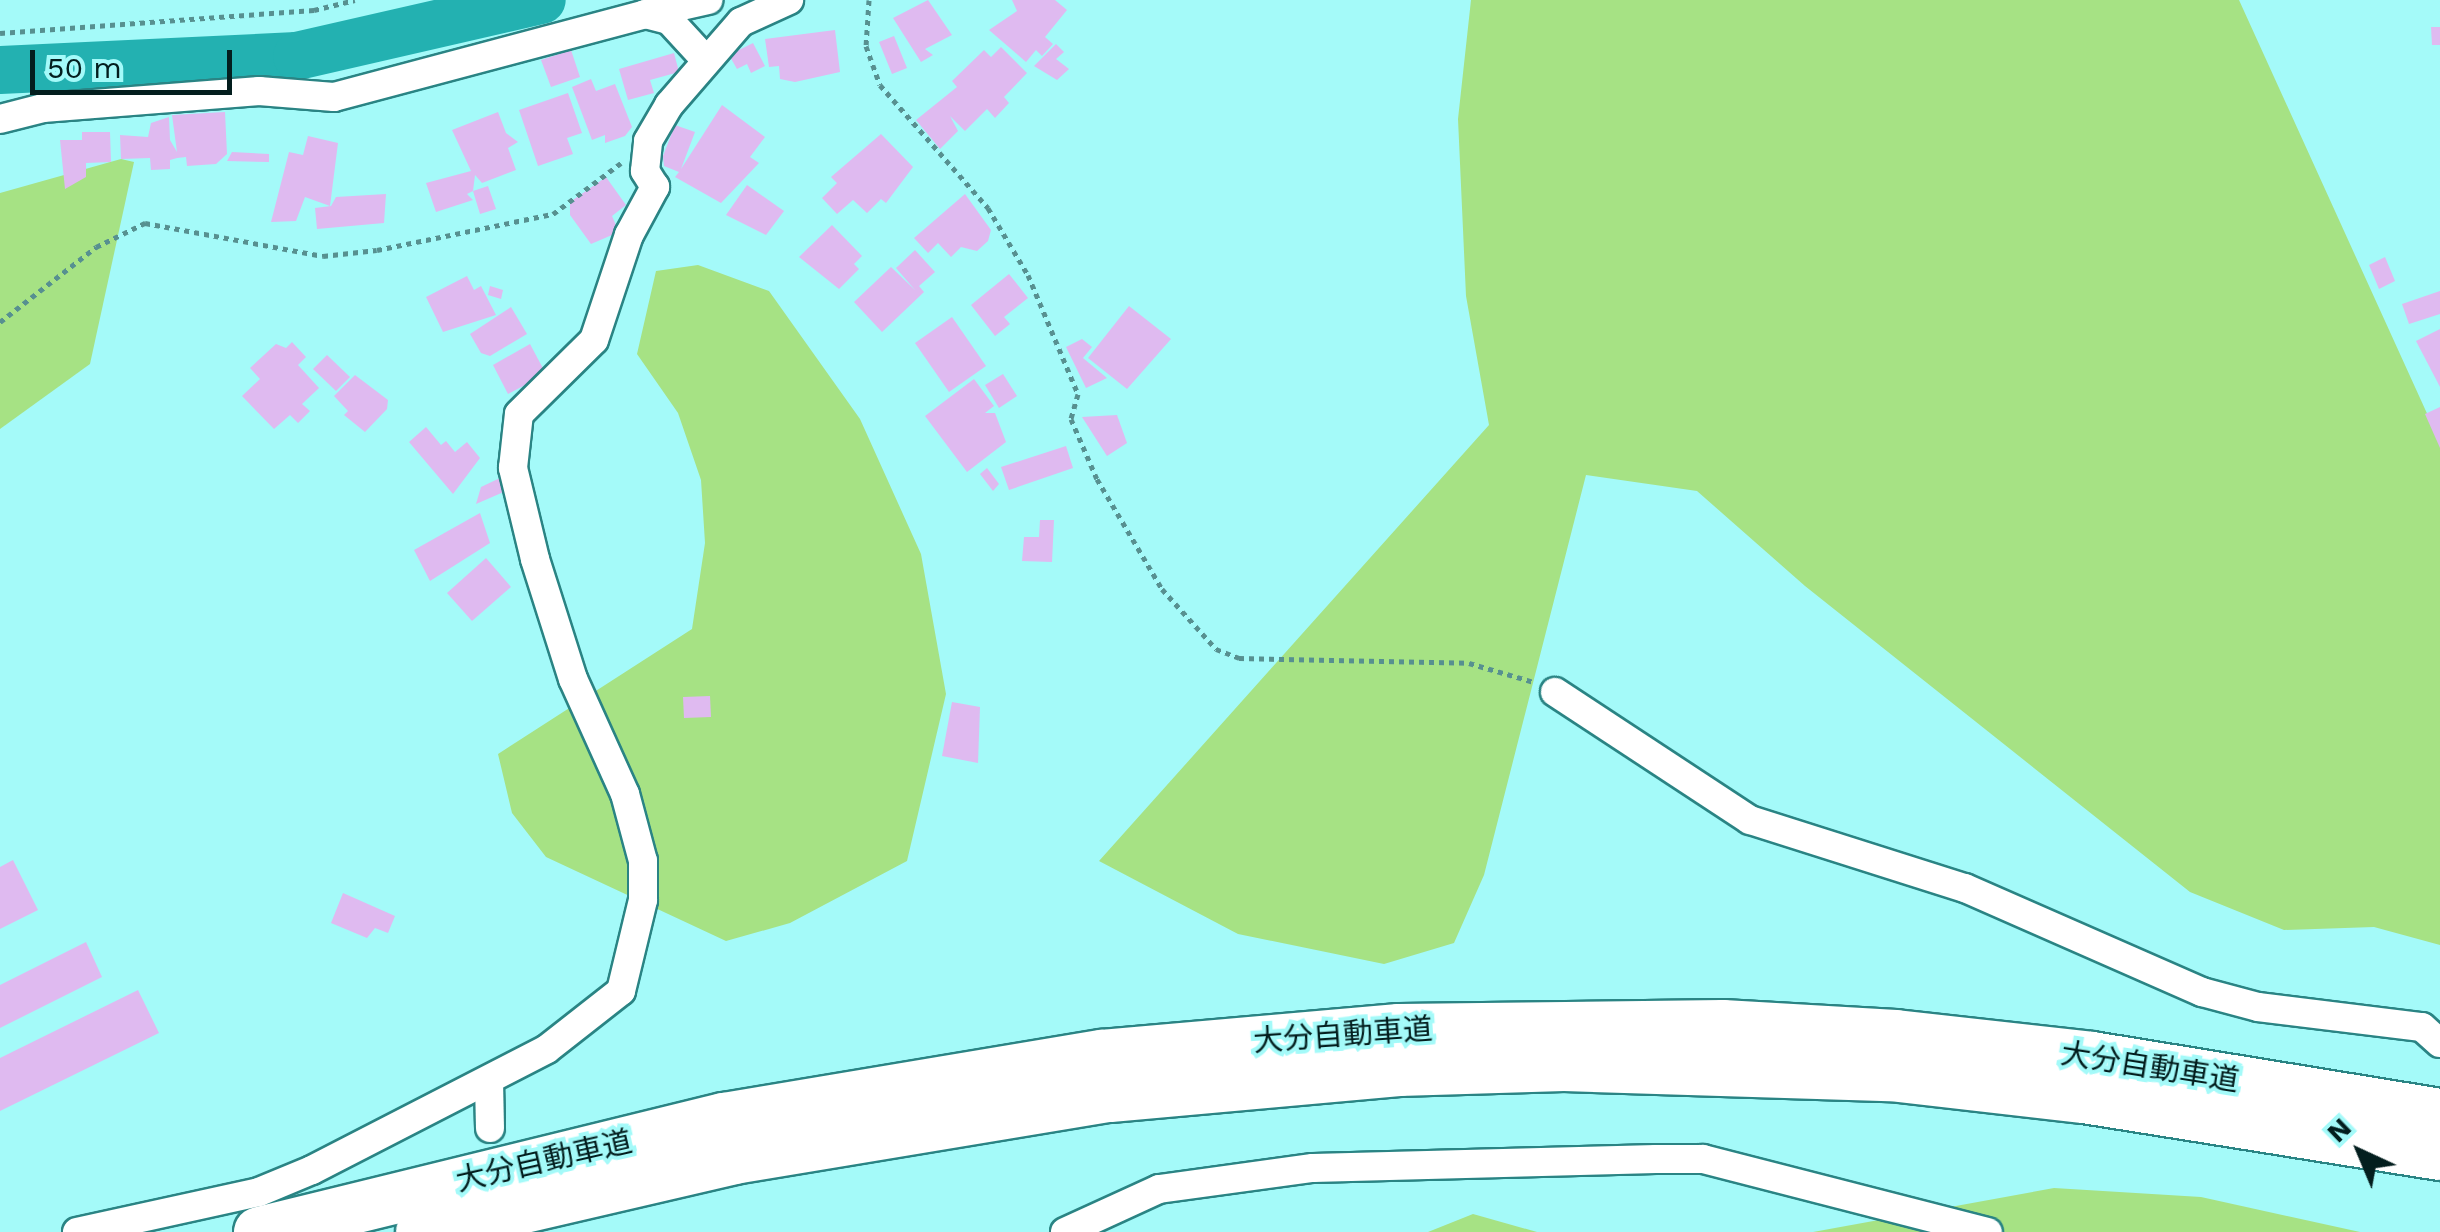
<!DOCTYPE html>
<meta charset="utf-8">
<style>
body{margin:0}
#map{position:relative;width:2440px;height:1232px;overflow:hidden;background:#a4faf9;font-family:"Work Sans","Noto Sans JP",sans-serif}
div>[style]{position:absolute}
[style*='--x']{left:calc(var(--x)*1px);top:calc(var(--y)*1px);width:calc(var(--w)*1px);rotate:calc(var(--a)*1deg)}
.green>*{inset:0;background:#a6e284}
.river>*{height:48px;margin:-24px;padding:0 24px;transform-origin:24px;border-radius:24px;background:#23b1b1}
.building>*{inset:0;background:#dfbaf0}
.path>*{height:5px;margin-top:-2.5px;transform-origin:0;background:repeating-linear-gradient(90deg,#579090 0 5px,transparent 0 10px)}
.roads{filter:drop-shadow(2px 0 #2a8484) drop-shadow(-2px 0 #2a8484) drop-shadow(0 2px #2a8484) drop-shadow(0 -2px #2a8484)}
.street>*{height:28px;margin:-14px;padding:0 14px;transform-origin:14px;border-radius:14px;background:#fff}
.highway>*{height:50px;margin:-25px;padding:0 25px;transform-origin:25px;border-radius:25px;background:#fff}
span{translate:-50% -50%;white-space:nowrap;text-align:center;line-height:1.15;-webkit-text-stroke:8px #a4faf9;paint-order:stroke}
.street-label{font-size:30px;color:#031e1e}
.north{position:absolute;left:2310px;top:1102px;width:100px;height:100px;-webkit-text-stroke:8px #a4faf9;paint-order:stroke;rotate:316deg;font-size:28px;font-weight:700;line-height:40px;text-align:center;color:#031e1e}
.north::after{content:'';display:block;margin:auto;width:35px;height:45px;background:#031e1e;clip-path:polygon(50% 0,100% 100%,50% 72%,0 100%)}
.scale{position:absolute;left:30px;top:50px;width:202px;height:45px;box-sizing:border-box;border:5px solid #031e1e;border-top:0;padding-left:12px;font-size:30px;line-height:35px;white-space:nowrap;color:#031e1e;-webkit-text-stroke:8px #a4faf9;paint-order:stroke}
</style>
<div id="map">
<div class="green">
<div style="clip-path:polygon(1471px 0,2239px 0,2440px 442px,2440px 945px,2374px 927px,2284px 930px,2190px 892px,1805px 586px,1697px 491px,1586px 475px,1484px 875px,1454px 943px,1384px 964px,1238px 934px,1099px 861px,1489px 425px,1466px 296px,1458px 119px)"></div>
<div style="clip-path:polygon(121px 159px,134px 162px,90px 364px,0 429px,0 193px)"></div>
<div style="clip-path:polygon(698px 265px,769px 291px,860px 419px,921px 554px,946px 694px,907px 861px,790px 923px,726px 941px,546px 857px,512px 813px,498px 754px,692px 629px,705px 543px,701px 480px,678px 413px,637px 354px,656px 271px)"></div>
<div style="clip-path:polygon(2054px 1188px,2201px 1197px,2360px 1232px,1813px 1232px)"></div>
<div style="clip-path:polygon(1473px 1214px,1537px 1232px,1428px 1232px)"></div>
</div>
<div class="river">
<div style="--x:0;--y:70;--w:297;--a:-2.7"></div>
<div style="--x:297;--y:56;--w:251;--a:-12.9"></div>
</div>
<div class="building">
<div style="clip-path:polygon(928px 0,952px 35px,925px 49px,933px 55px,921px 62px,893px 18px)"></div>
<div style="clip-path:polygon(1012px 0,1055px 0,1067px 10px,1045px 37px,1053px 44px,1042px 56px,1036px 50px,1026px 62px,989px 30px,1017px 11px)"></div>
<div style="clip-path:polygon(2431px 27px,2440px 27px,2440px 45px,2432px 45px)"></div>
<div style="clip-path:polygon(835px 30px,840px 72px,795px 82px,780px 79px,779px 66px,769px 67px,765px 39px)"></div>
<div style="clip-path:polygon(894px 36px,907px 68px,892px 74px,879px 42px)"></div>
<div style="clip-path:polygon(753px 43px,765px 66px,751px 73px,747px 64px,737px 69px,729px 55px)"></div>
<div style="clip-path:polygon(1056px 44px,1064px 52px,1056px 59px,1069px 69px,1057px 80px,1034px 66px)"></div>
<div style="clip-path:polygon(1001px 47px,1027px 73px,1004px 97px,1009px 103px,995px 118px,987px 109px,965px 131px,950px 116px,958px 131px,940px 149px,916px 120px,957px 87px,952px 81px,984px 50px,991px 57px)"></div>
<div style="clip-path:polygon(571px 50px,580px 77px,551px 87px,541px 60px)"></div>
<div style="clip-path:polygon(674px 53px,679px 72px,650px 80px,654px 93px,628px 100px,619px 69px)"></div>
<div style="clip-path:polygon(591px 79px,596px 91px,615px 84px,632px 127px,625px 136px,605px 143px,605px 135px,592px 140px,572px 87px)"></div>
<div style="clip-path:polygon(568px 93px,582px 133px,567px 138px,573px 154px,538px 166px,519px 110px)"></div>
<div style="clip-path:polygon(722px 105px,765px 137px,750px 157px,759px 163px,721px 203px,675px 177px,679px 172px,664px 166px,663px 156px,675px 125px,695px 132px,681px 169px)"></div>
<div style="clip-path:polygon(225px 112px,227px 154px,216px 164px,187px 166px,186px 157px,177px 158px,170px 160px,170px 169px,151px 170px,150px 158px,121px 159px,120px 135px,148px 137px,151px 123px,169px 117px,170px 140px,177px 152px,172px 115px)"></div>
<div style="clip-path:polygon(498px 112px,506px 133px,518px 142px,508px 148px,516px 170px,482px 183px,475px 175px,473px 191px,488px 186px,496px 209px,480px 214px,473px 191px,467px 194px,473px 200px,436px 212px,426px 183px,471px 171px,452px 130px)"></div>
<div style="clip-path:polygon(82px 132px,110px 132px,111px 162px,86px 163px,86px 177px,65px 189px,60px 140px,82px 140px)"></div>
<div style="clip-path:polygon(881px 134px,913px 167px,886px 203px,881px 199px,867px 213px,853px 200px,837px 214px,822px 198px,837px 183px,831px 177px)"></div>
<div style="clip-path:polygon(308px 136px,338px 143px,330px 206px,305px 197px,296px 221px,271px 222px,289px 152px,303px 155px)"></div>
<div style="clip-path:polygon(232px 152px,269px 154px,269px 162px,227px 161px)"></div>
<div style="clip-path:polygon(606px 177px,626px 205px,612px 216px,619px 232px,591px 244px,570px 215px,570px 202px)"></div>
<div style="clip-path:polygon(747px 185px,784px 211px,766px 235px,726px 215px)"></div>
<div style="clip-path:polygon(386px 194px,384px 223px,317px 229px,315px 208px,331px 206px,336px 197px)"></div>
<div style="clip-path:polygon(965px 194px,991px 230px,988px 241px,977px 251px,961px 247px,951px 257px,938px 243px,928px 253px,914px 238px)"></div>
<div style="clip-path:polygon(832px 225px,862px 256px,854px 264px,859px 269px,839px 289px,799px 257px)"></div>
<div style="clip-path:polygon(915px 250px,935px 272px,919px 286px,924px 292px,882px 332px,854px 302px,891px 267px,915px 290px,896px 268px)"></div>
<div style="clip-path:polygon(2385px 257px,2395px 281px,2379px 289px,2369px 265px)"></div>
<div style="clip-path:polygon(1009px 274px,1028px 298px,1004px 317px,1010px 324px,995px 336px,971px 305px)"></div>
<div style="clip-path:polygon(467px 276px,474px 290px,481px 286px,496px 315px,443px 332px,426px 297px)"></div>
<div style="clip-path:polygon(490px 286px,503px 290px,501px 299px,488px 295px)"></div>
<div style="clip-path:polygon(2440px 291px,2440px 314px,2409px 324px,2402px 304px)"></div>
<div style="clip-path:polygon(1129px 306px,1171px 339px,1127px 389px,1088px 358px)"></div>
<div style="clip-path:polygon(511px 307px,527px 334px,490px 356px,481px 353px,470px 334px)"></div>
<div style="clip-path:polygon(952px 317px,986px 366px,949px 392px,915px 343px)"></div>
<div style="clip-path:polygon(2440px 329px,2440px 387px,2416px 341px)"></div>
<div style="clip-path:polygon(1082px 339px,1092px 347px,1083px 358px,1107px 378px,1086px 388px,1066px 347px)"></div>
<div style="clip-path:polygon(292px 342px,306px 357px,298px 365px,319px 388px,302px 404px,310px 411px,298px 423px,290px 415px,274px 429px,242px 396px,260px 379px,250px 368px,276px 344px,286px 348px)"></div>
<div style="clip-path:polygon(530px 344px,546px 374px,508px 394px,493px 365px)"></div>
<div style="clip-path:polygon(327px 355px,350px 377px,336px 391px,313px 369px)"></div>
<div style="clip-path:polygon(1003px 374px,1017px 396px,999px 408px,985px 385px)"></div>
<div style="clip-path:polygon(355px 375px,388px 400px,387px 409px,365px 432px,344px 415px,348px 411px,334px 396px)"></div>
<div style="clip-path:polygon(974px 379px,994px 406px,985px 413px,995px 413px,1006px 442px,967px 472px,925px 416px)"></div>
<div style="clip-path:polygon(2440px 407px,2440px 448px,2425px 414px)"></div>
<div style="clip-path:polygon(1117px 415px,1127px 443px,1107px 456px,1082px 417px)"></div>
<div style="clip-path:polygon(426px 427px,441px 445px,446px 441px,455px 452px,467px 442px,480px 458px,453px 494px,409px 442px)"></div>
<div style="clip-path:polygon(1066px 446px,1073px 468px,1009px 490px,1001px 467px)"></div>
<div style="clip-path:polygon(987px 468px,999px 484px,993px 491px,980px 474px)"></div>
<div style="clip-path:polygon(500px 478px,506px 491px,476px 504px,481px 487px)"></div>
<div style="clip-path:polygon(480px 513px,490px 543px,430px 581px,414px 550px)"></div>
<div style="clip-path:polygon(1040px 520px,1054px 520px,1052px 562px,1022px 561px,1024px 537px,1039px 537px)"></div>
<div style="clip-path:polygon(486px 558px,511px 587px,472px 621px,447px 593px)"></div>
<div style="clip-path:polygon(710px 696px,711px 717px,684px 718px,683px 697px)"></div>
<div style="clip-path:polygon(952px 702px,980px 707px,978px 763px,942px 756px)"></div>
<div style="clip-path:polygon(13px 860px,38px 910px,0 929px,0 867px)"></div>
<div style="clip-path:polygon(343px 893px,395px 916px,388px 933px,375px 928px,367px 938px,331px 923px)"></div>
<div style="clip-path:polygon(86px 942px,102px 977px,0 1028px,0 985px)"></div>
<div style="clip-path:polygon(138px 990px,159px 1033px,0 1111px,0 1058px)"></div>
</div>
<div class="path">
<div style="--x:869;--y:0;--w:46;--a:93.7"></div>
<div style="--x:866;--y:46;--w:41;--a:70.3"></div>
<div style="--x:880;--y:85;--w:164;--a:48.7"></div>
<div style="--x:988;--y:208;--w:78;--a:59.2"></div>
<div style="--x:1028;--y:275;--w:129;--a:67.2"></div>
<div style="--x:1078;--y:394;--w:26;--a:106"></div>
<div style="--x:1071;--y:419;--w:65;--a:66.6"></div>
<div style="--x:1097;--y:479;--w:128;--a:59.4"></div>
<div style="--x:1162;--y:589;--w:81;--a:48"></div>
<div style="--x:1216;--y:649;--w:25;--a:21"></div>
<div style="--x:1239;--y:658;--w:230;--a:1.2"></div>
<div style="--x:1469;--y:663;--w:68;--a:16.3"></div>
<div style="--x:0;--y:33;--w:315;--a:-4.2"></div>
<div style="--x:314;--y:10;--w:42;--a:-13.7"></div>
<div style="--x:0;--y:322;--w:122;--a:-38"></div>
<div style="--x:96;--y:247;--w:55;--a:-26.1"></div>
<div style="--x:145;--y:223;--w:181;--a:10.5"></div>
<div style="--x:323;--y:256;--w:54;--a:-6.3"></div>
<div style="--x:377;--y:250;--w:180;--a:-11.6"></div>
<div style="--x:553;--y:214;--w:85;--a:-36.9"></div>
</div>
<div class="roads">
<div class="street">
<div style="--x:646;--y:14;--w:64;--a:-12.7"></div>
<div style="--x:0;--y:119;--w:44;--a:-14.3"></div>
<div style="--x:43;--y:108;--w:217;--a:-4.5"></div>
<div style="--x:259;--y:91;--w:75;--a:4.6"></div>
<div style="--x:334;--y:97;--w:322;--a:-14.9"></div>
<div style="--x:645;--y:14;--w:25;--a:14"></div>
<div style="--x:669;--y:20;--w:52;--a:47.4"></div>
<div style="--x:1555;--y:692;--w:233;--a:33.3"></div>
<div style="--x:1750;--y:820;--w:225;--a:17.6"></div>
<div style="--x:1965;--y:888;--w:259;--a:23.7"></div>
<div style="--x:2202;--y:992;--w:58;--a:15"></div>
<div style="--x:2258;--y:1007;--w:165;--a:7"></div>
<div style="--x:2422;--y:1027;--w:24;--a:42"></div>
<div style="--x:489;--y:1081;--w:47;--a:88.8"></div>
<div style="--x:77;--y:1232;--w:186;--a:-12.4"></div>
<div style="--x:259;--y:1192;--w:57;--a:-22.5"></div>
<div style="--x:312;--y:1170;--w:264;--a:-27.2"></div>
<div style="--x:547;--y:1049;--w:94;--a:-38.1"></div>
<div style="--x:621;--y:991;--w:94;--a:-76.4"></div>
<div style="--x:643;--y:900;--w:39;--a:-90"></div>
<div style="--x:643;--y:861;--w:69;--a:-105"></div>
<div style="--x:625;--y:794;--w:126;--a:-114.3"></div>
<div style="--x:573;--y:679;--w:126;--a:-107.6"></div>
<div style="--x:535;--y:559;--w:94;--a:-103.6"></div>
<div style="--x:513;--y:468;--w:54;--a:-83.7"></div>
<div style="--x:519;--y:414;--w:105;--a:-44.6"></div>
<div style="--x:594;--y:340;--w:111;--a:-71.6"></div>
<div style="--x:629;--y:235;--w:55;--a:-61.6"></div>
<div style="--x:655;--y:187;--w:19;--a:-122"></div>
<div style="--x:645;--y:171;--w:30;--a:-84"></div>
<div style="--x:648;--y:141;--w:42;--a:-59.7"></div>
<div style="--x:669;--y:105;--w:110;--a:-49.1"></div>
<div style="--x:741;--y:22;--w:53;--a:-24.6"></div>
<div style="--x:1065;--y:1232;--w:103;--a:-24.6"></div>
<div style="--x:1159;--y:1189;--w:155;--a:-7.8"></div>
<div style="--x:1313;--y:1168;--w:343;--a:-1.5"></div>
<div style="--x:1656;--y:1159;--w:47;--a:0"></div>
<div style="--x:1703;--y:1159;--w:294;--a:14.4"></div>
</div>
<div class="highway">
<div style="--x:259;--y:1232;--w:479;--a:-13.8"></div>
<div style="--x:724;--y:1118;--w:383;--a:-9.5"></div>
<div style="--x:1102;--y:1055;--w:298;--a:-5"></div>
<div style="--x:1399;--y:1029;--w:324;--a:-0.7"></div>
<div style="--x:1723;--y:1025;--w:173;--a:3.3"></div>
<div style="--x:1896;--y:1035;--w:197;--a:6.4"></div>
<div style="--x:2092;--y:1057;--w:353;--a:9.3"></div>
<div style="--x:421;--y:1232;--w:321;--a:-13.1"></div>
<div style="--x:734;--y:1159;--w:381;--a:-9.4"></div>
<div style="--x:1110;--y:1097;--w:290;--a:-5.1"></div>
<div style="--x:1399;--y:1071;--w:165;--a:-1.7"></div>
<div style="--x:1564;--y:1066;--w:326;--a:1.8"></div>
<div style="--x:1890;--y:1076;--w:195;--a:6.5"></div>
<div style="--x:2084;--y:1098;--w:361;--a:9.1"></div>
</div>
</div>
<div class="street-label">
<span style="left:1343px;top:1035px;rotate:-4deg">大分自動車道</span>
<span style="left:2150px;top:1067px;rotate:9deg">大分自動車道</span>
<span style="left:544px;top:1161px;rotate:-13deg">大分自動車道</span>
</div>
<div class="north">N</div>
<div class="scale">50 m</div>
</div>
